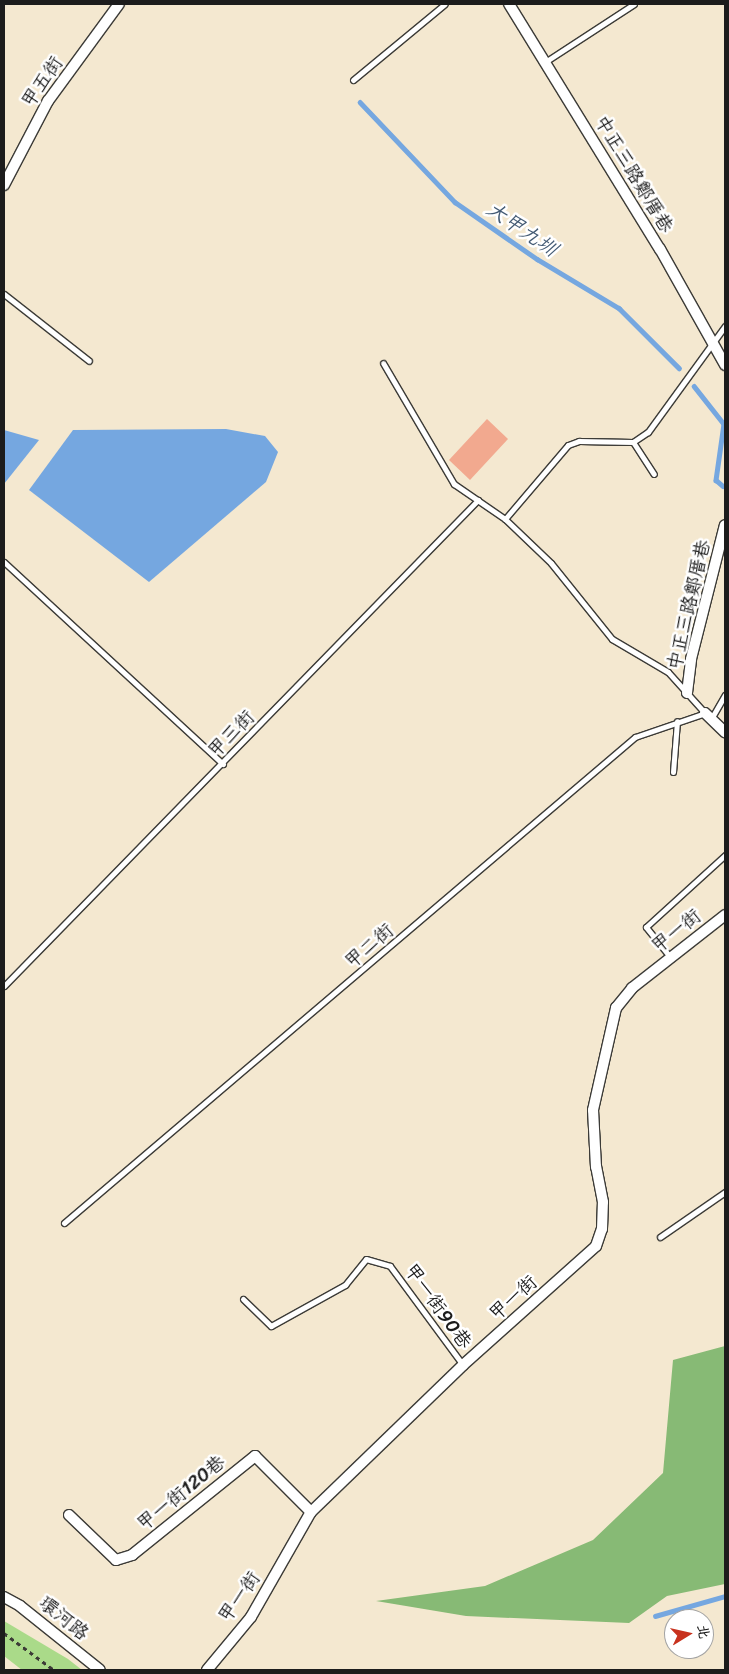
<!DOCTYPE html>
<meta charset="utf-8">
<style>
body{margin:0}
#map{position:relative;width:729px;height:1674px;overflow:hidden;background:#f4e8d0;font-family:Sriracha,"LXGW WenKai TC",sans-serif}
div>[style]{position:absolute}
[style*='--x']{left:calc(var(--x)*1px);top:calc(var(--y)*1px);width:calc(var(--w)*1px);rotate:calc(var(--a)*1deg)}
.green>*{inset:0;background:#aada89}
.forest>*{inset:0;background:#87ba75}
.water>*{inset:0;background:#75a7e0}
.stream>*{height:4.5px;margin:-2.25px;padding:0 2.25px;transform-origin:2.25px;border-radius:2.25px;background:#75a7e0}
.building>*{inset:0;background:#f2a98f}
.path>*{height:2.5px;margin-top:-1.25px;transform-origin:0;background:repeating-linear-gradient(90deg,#3c3b37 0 4px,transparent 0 8px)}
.roads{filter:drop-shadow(1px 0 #3c3b37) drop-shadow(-1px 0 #3c3b37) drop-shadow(0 1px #3c3b37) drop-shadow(0 -1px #3c3b37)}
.service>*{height:5px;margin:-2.5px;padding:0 2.5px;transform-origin:2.5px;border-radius:2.5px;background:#fff}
.minor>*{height:10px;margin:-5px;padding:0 5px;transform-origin:5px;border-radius:5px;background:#fff}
span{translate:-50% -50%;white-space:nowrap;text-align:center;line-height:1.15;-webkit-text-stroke:5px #fff;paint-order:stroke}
.street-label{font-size:19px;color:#1c1c1c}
.water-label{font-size:20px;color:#445b74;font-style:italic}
.frame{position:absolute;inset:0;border:5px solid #1c1c1c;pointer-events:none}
.north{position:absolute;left:664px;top:1609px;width:50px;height:50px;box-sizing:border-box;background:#fff;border:1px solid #a4a4a4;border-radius:50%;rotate:81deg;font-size:14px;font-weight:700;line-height:20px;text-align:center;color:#1c1c1c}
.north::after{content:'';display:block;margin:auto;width:18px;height:22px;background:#c8321e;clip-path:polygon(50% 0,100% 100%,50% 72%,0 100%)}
</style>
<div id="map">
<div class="green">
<div style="clip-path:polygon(4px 1621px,68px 1659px,82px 1670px,22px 1670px,4px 1656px)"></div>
</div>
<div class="forest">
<div style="clip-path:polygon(725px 1346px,725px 1584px,667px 1596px,629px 1623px,466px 1616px,376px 1601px,485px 1586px,593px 1540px,663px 1473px,673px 1360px)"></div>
</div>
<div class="water">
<div style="clip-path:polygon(226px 429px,265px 436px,278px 452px,266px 482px,149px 582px,29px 490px,73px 430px)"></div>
<div style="clip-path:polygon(4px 430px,39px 440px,4px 484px)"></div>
</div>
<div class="stream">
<div style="--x:360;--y:102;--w:138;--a:46.5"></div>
<div style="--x:455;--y:202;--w:100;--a:34.8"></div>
<div style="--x:537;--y:259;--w:96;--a:30.9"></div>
<div style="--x:619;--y:308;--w:85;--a:45"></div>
<div style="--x:694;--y:386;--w:48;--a:51.7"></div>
<div style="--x:724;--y:424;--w:57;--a:98.1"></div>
<div style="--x:716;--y:480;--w:9;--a:41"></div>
<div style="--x:655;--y:1616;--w:73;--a:-15.9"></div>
</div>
<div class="building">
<div style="clip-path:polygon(487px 419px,508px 439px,470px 480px,449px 460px)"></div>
</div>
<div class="path">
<div style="--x:4;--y:1633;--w:62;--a:36.5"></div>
</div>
<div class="roads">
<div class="service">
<div style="--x:545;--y:62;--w:106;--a:-33.1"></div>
<div style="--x:353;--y:80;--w:119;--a:-39.6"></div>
<div style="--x:4;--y:294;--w:108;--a:38.2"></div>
<div style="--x:633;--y:442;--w:38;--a:57"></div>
<div style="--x:505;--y:519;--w:97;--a:-49.6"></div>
<div style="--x:568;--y:445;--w:12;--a:-20"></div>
<div style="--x:579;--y:441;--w:54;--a:1.1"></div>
<div style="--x:633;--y:442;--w:18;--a:-34"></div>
<div style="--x:648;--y:432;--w:131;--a:-54"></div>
<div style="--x:4;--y:562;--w:298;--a:42.7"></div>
<div style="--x:711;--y:719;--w:28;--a:-60"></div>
<div style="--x:673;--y:772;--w:51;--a:-85.5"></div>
<div style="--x:671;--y:958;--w:40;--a:-129"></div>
<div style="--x:646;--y:927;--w:107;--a:-42.3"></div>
<div style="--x:4;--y:986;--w:679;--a:-45.72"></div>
<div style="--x:64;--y:1223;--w:750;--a:-40.4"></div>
<div style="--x:635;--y:737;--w:74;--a:-18.9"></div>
<div style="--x:705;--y:713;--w:55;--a:-132.1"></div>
<div style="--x:668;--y:672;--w:65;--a:-149.5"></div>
<div style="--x:612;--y:639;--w:97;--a:-128.8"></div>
<div style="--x:551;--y:563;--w:64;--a:-136.3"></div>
<div style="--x:505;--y:519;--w:62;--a:-145.5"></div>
<div style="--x:454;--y:484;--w:140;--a:-120.4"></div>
<div style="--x:660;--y:1237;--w:79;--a:-34.7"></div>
<div style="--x:243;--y:1299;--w:39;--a:44"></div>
<div style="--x:271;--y:1326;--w:85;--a:-29"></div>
<div style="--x:345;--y:1285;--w:33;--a:-51"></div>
<div style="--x:366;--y:1259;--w:25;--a:16"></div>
<div style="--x:390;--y:1266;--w:123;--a:53.6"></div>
</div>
<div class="minor">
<div style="--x:509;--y:4;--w:288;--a:58.4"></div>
<div style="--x:660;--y:249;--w:133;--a:60.7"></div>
<div style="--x:4;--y:185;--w:95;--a:-62.4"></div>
<div style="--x:48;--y:101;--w:120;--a:-53.8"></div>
<div style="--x:687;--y:693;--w:34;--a:-83"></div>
<div style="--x:691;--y:659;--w:138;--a:-75.8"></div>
<div style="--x:705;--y:713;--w:28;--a:44"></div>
<div style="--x:69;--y:1515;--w:65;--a:43.8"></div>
<div style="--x:116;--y:1560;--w:17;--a:-17"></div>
<div style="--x:132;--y:1555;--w:158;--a:-38.8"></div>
<div style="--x:255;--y:1456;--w:79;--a:45"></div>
<div style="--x:4;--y:1597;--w:18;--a:29"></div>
<div style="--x:20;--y:1606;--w:102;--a:38.7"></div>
<div style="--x:207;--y:1670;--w:69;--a:-50.3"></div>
<div style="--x:251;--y:1617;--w:121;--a:-60.3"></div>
<div style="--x:311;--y:1512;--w:211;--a:-44"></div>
<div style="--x:463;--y:1365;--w:178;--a:-41.8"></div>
<div style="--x:596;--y:1246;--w:18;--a:-71"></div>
<div style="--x:602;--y:1229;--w:27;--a:-88"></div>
<div style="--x:603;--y:1202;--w:36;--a:-101"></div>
<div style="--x:596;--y:1167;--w:57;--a:-93"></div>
<div style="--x:593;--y:1110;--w:105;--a:-77.3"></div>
<div style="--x:616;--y:1008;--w:26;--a:-51"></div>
<div style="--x:632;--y:988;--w:118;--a:-38.1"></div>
</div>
</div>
<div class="street-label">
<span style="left:42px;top:82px;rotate:-56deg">甲五街</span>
<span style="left:634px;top:174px;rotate:59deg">中正三路鄭厝巷</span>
<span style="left:689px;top:605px;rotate:-77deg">中正三路鄭厝巷</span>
<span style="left:231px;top:734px;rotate:-46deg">甲三街</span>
<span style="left:676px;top:931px;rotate:-39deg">甲一街</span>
<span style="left:369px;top:946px;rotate:-41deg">甲二街</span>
<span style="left:513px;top:1298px;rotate:-42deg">甲一街</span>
<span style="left:438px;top:1306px;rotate:54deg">甲一街90巷</span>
<span style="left:181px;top:1493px;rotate:-39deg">甲一街120巷</span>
<span style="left:239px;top:1597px;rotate:-55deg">甲一街</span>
<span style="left:64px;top:1618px;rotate:39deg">環河路</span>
</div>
<div class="water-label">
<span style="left:522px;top:229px;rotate:34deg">大甲九圳</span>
</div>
<div class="frame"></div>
<div class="north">北</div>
</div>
